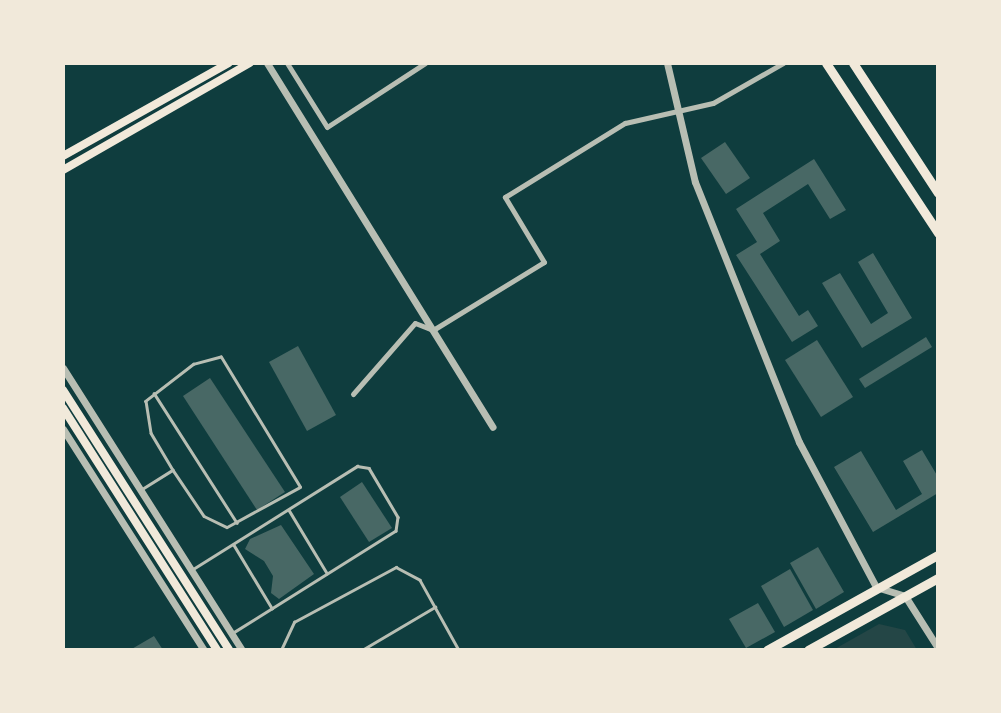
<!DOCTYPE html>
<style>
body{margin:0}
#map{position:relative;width:1001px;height:713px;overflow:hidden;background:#0f3d3e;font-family:"Asap Condensed",sans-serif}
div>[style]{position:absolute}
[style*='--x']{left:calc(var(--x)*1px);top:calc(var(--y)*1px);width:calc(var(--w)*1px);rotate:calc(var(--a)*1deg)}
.green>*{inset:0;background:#244646}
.building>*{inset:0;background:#486865}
.service>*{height:2.5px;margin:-1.25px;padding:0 1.25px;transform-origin:1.25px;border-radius:1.25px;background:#b8beb3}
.minor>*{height:5px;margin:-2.5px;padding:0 2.5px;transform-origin:2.5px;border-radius:2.5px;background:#b8beb3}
.tertiary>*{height:7px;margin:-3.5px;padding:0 3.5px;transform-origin:3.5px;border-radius:3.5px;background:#b8beb3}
.secondary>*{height:8px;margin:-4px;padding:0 4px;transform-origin:4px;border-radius:4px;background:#f1e9da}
.primary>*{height:9px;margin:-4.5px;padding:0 4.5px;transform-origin:4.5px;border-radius:4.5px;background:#f1e9da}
span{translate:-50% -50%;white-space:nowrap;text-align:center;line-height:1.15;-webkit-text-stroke:5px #f1e9da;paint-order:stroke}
.frame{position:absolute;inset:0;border:65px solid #f1e9da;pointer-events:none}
</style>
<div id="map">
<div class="green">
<div style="clip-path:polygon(879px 624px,905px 630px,917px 650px,833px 650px)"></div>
</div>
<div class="building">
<div style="clip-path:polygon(725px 142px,750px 178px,726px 194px,701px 158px)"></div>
<div style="clip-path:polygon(814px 159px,846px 210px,830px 219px,808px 184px,763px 213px,780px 241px,760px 254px,799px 316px,808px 310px,818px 326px,792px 342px,736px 255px,757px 242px,736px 209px)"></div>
<div style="clip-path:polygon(873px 253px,912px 318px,862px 348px,822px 283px,840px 273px,871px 324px,888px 313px,858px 262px)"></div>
<div style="clip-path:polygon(926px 337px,932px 347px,865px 388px,859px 379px)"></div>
<div style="clip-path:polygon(817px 340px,853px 397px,821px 417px,785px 360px)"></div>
<div style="clip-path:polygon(298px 346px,336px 415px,307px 431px,269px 362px)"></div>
<div style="clip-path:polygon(210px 378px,285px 492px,257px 510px,183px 396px)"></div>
<div style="clip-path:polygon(922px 450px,938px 477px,938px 493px,873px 532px,834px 467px,861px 451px,896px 510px,922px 494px,903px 461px)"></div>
<div style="clip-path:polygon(362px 482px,392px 528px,369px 542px,340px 497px)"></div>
<div style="clip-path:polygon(281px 525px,314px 574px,279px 599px,271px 593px,273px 576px,264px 561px,245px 549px,250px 539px)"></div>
<div style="clip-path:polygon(818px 547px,844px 592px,816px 609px,790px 563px)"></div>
<div style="clip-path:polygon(790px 569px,813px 610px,784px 627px,761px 586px)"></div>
<div style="clip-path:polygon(758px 603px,775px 632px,746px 648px,729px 619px)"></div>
<div style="clip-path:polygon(154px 636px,163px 650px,130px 650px)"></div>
</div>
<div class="service">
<div style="--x:154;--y:393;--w:154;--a:57.4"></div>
<div style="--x:142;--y:489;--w:36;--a:-32"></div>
<div style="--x:173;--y:470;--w:55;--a:56"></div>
<div style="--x:204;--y:516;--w:25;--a:26"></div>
<div style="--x:227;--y:527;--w:83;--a:-28.7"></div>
<div style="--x:300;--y:487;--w:152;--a:-121.3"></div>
<div style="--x:221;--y:357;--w:28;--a:165"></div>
<div style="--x:194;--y:364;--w:61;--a:142.4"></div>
<div style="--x:146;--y:401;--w:32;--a:81"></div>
<div style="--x:151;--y:433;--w:43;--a:59.3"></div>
<div style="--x:289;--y:510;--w:74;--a:58.9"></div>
<div style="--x:234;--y:545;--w:74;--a:58.9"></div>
<div style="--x:193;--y:569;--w:194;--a:-32.1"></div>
<div style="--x:357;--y:466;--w:12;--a:9"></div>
<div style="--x:369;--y:468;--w:57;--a:59.4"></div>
<div style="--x:398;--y:517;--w:14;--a:98"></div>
<div style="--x:396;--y:531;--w:194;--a:147.9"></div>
<div style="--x:281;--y:650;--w:31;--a:-65"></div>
<div style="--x:294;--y:622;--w:116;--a:-28.3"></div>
<div style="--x:396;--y:567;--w:27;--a:28"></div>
<div style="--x:420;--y:580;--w:80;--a:60.9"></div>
<div style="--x:362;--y:650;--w:85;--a:-30.5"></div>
</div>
<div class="minor">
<div style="--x:287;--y:63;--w:75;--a:58"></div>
<div style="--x:327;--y:127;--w:117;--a:-33.1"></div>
<div style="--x:353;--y:394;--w:94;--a:-48.9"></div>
<div style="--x:415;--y:323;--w:19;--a:21"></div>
<div style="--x:433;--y:330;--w:130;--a:-31.5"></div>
<div style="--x:544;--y:262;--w:76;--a:-121"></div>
<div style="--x:505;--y:197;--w:141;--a:-31.7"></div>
<div style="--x:625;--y:123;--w:90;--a:-12.8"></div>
<div style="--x:713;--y:103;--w:81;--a:-29.7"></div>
</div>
<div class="tertiary">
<div style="--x:267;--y:63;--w:428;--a:58.2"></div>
<div style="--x:667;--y:63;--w:122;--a:76.8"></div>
<div style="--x:695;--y:182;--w:280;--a:68.2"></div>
<div style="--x:799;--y:442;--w:164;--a:62"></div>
<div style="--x:876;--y:587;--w:30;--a:17"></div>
<div style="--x:905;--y:596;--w:62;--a:57.6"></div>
<div style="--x:63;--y:368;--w:334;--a:57.6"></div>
<div style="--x:63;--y:429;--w:262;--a:57.5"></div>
</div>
<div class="secondary">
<div style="--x:63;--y:156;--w:190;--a:-29.3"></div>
<div style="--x:63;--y:170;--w:215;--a:-29.8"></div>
<div style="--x:63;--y:390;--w:308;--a:57.4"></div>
<div style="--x:63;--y:408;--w:287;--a:57.5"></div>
</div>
<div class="primary">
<div style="--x:826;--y:63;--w:204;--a:56.6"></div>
<div style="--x:853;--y:63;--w:155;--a:56.8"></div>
<div style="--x:767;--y:650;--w:196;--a:-29.1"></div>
<div style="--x:808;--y:650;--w:149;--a:-29"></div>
</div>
<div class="frame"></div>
</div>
